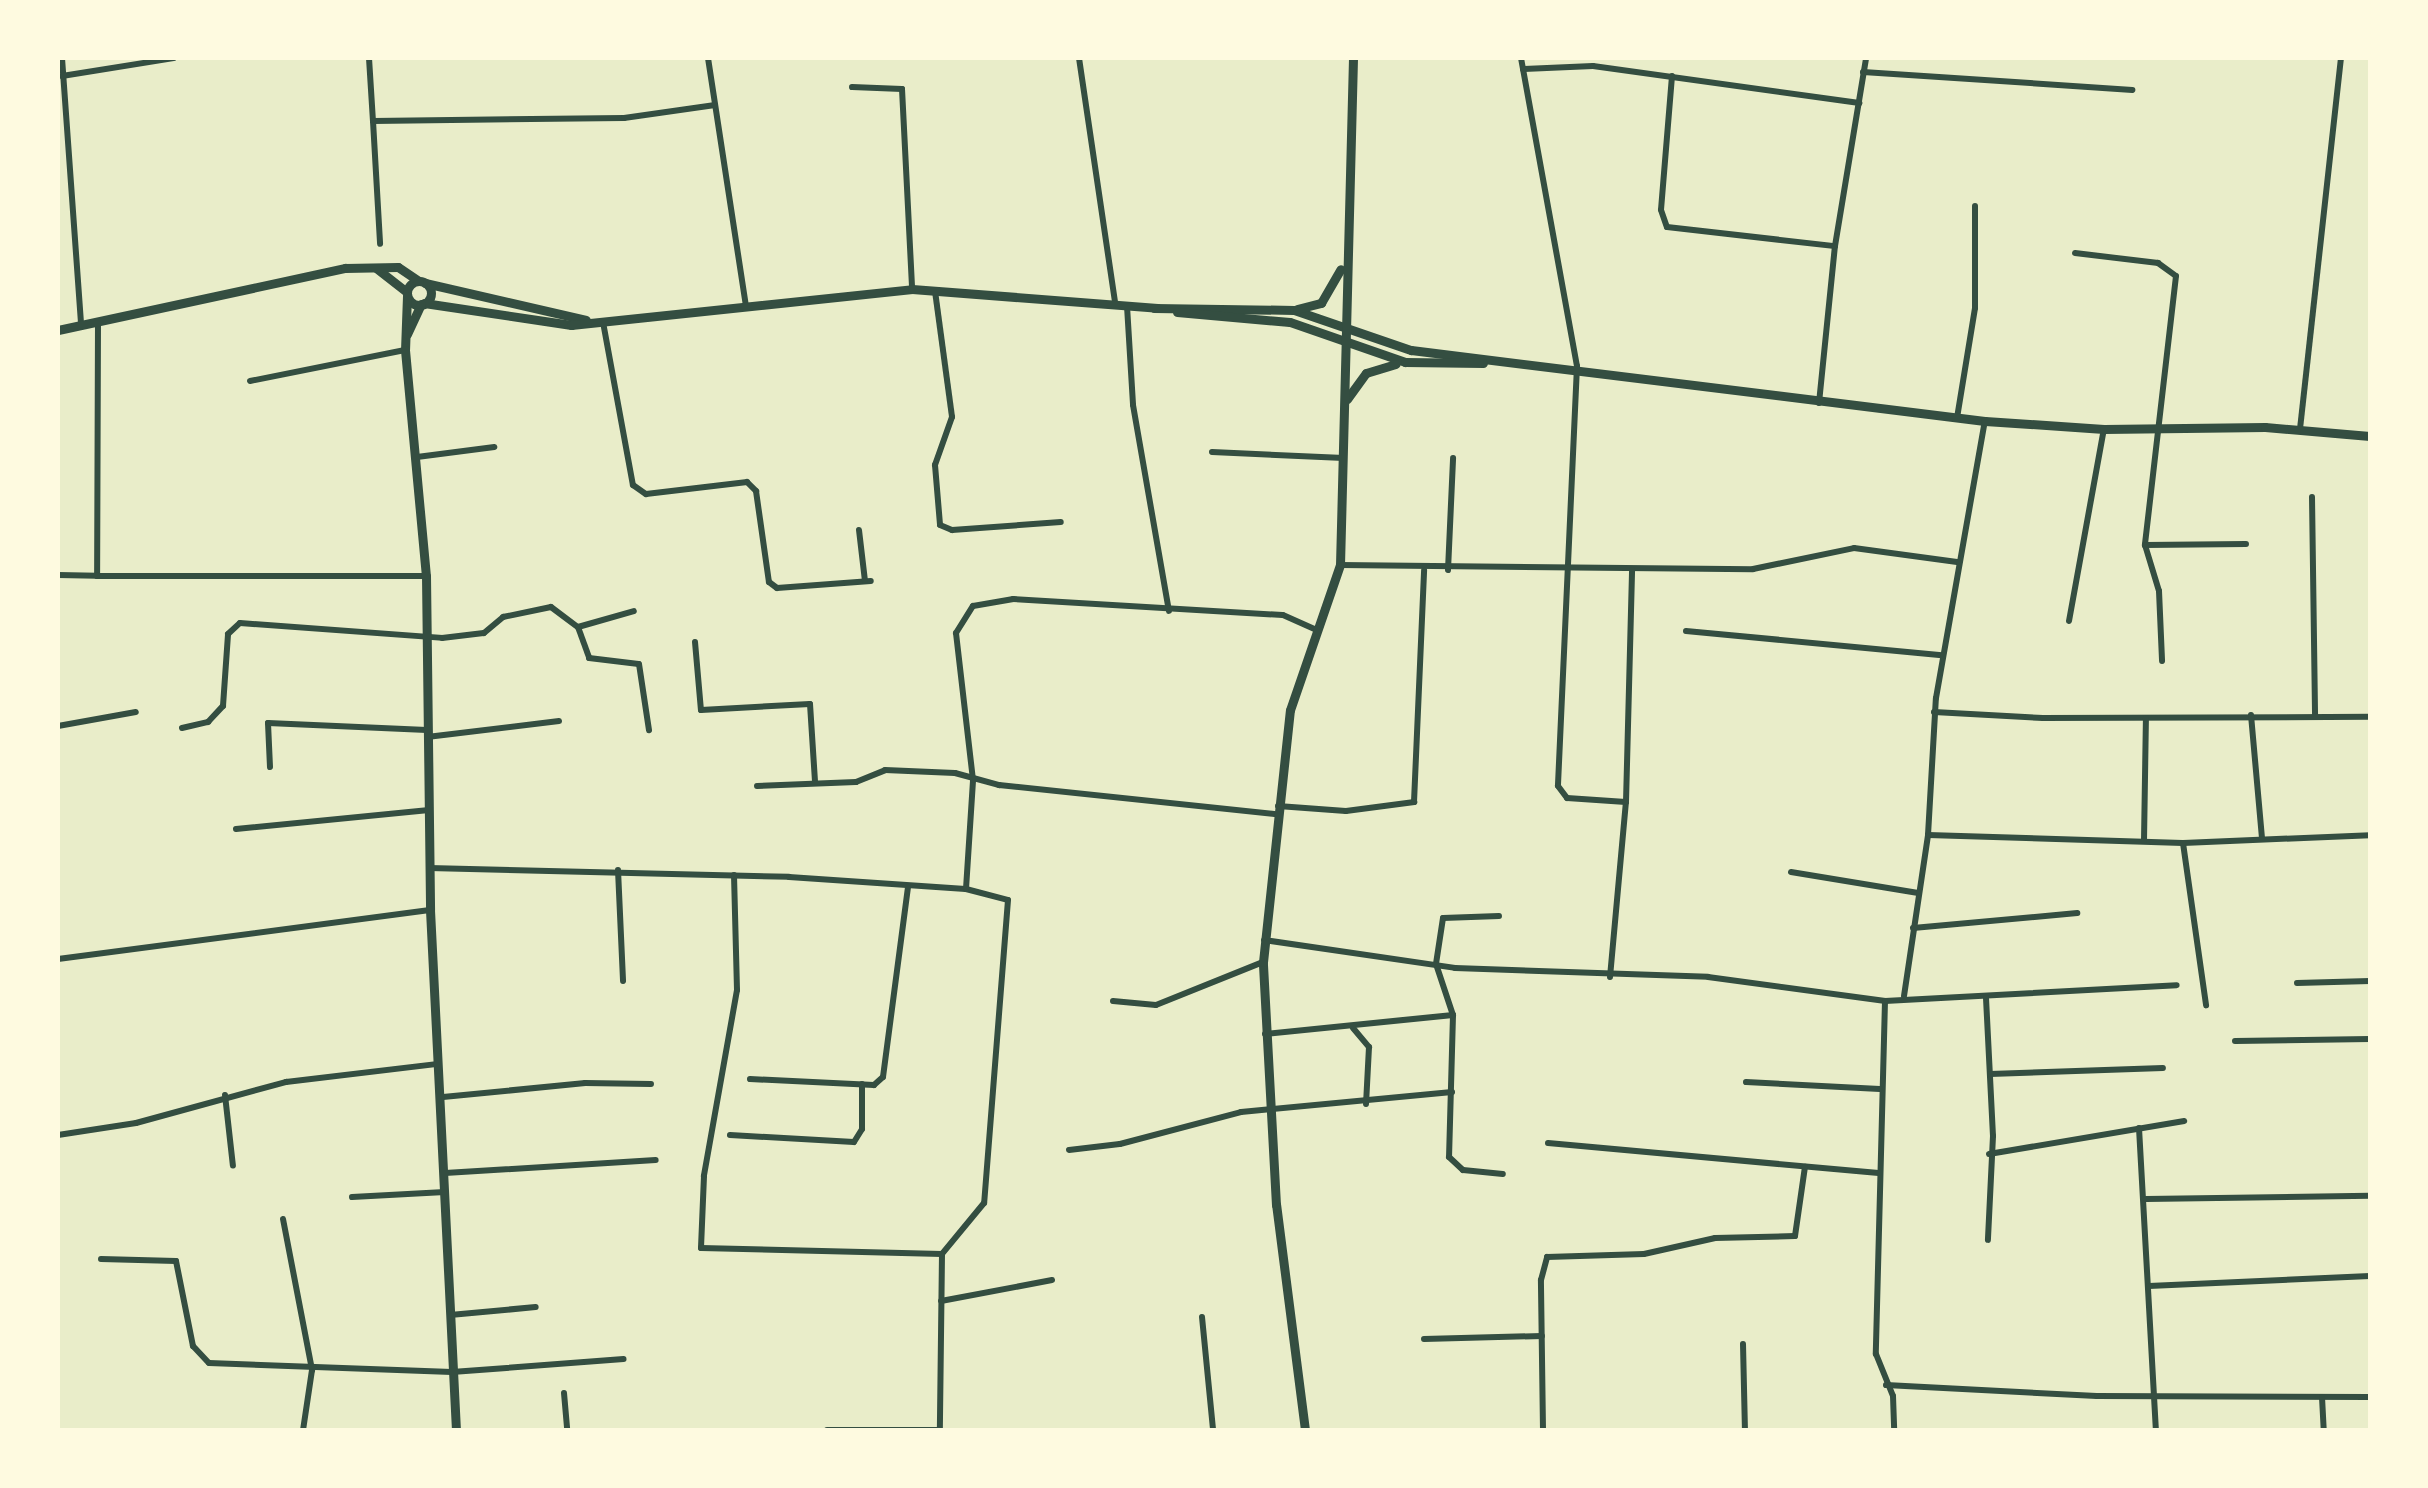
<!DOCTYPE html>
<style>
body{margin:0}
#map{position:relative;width:2428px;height:1488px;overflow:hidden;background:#e9edc9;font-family:"Libre Baskerville",serif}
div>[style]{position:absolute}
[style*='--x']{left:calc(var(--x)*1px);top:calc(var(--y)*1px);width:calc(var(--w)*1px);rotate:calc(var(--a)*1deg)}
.minor>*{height:6px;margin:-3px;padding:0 3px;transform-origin:3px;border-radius:3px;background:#344e41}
.tertiary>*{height:9px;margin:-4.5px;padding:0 4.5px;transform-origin:4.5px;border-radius:4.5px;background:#344e41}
.tertiary>.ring{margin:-4.5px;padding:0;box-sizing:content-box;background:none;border:9px solid #344e41;border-radius:50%}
span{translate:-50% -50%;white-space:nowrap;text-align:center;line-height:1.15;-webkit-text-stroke:10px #fefae0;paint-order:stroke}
.frame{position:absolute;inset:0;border:60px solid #fefae0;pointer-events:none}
</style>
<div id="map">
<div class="minor">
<div style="--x:62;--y:58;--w:267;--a:85.9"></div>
<div style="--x:369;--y:58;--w:63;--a:86.4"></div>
<div style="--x:373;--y:121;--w:251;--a:-0.7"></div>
<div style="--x:624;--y:118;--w:92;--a:-8.1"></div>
<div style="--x:708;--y:58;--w:250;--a:81.3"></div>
<div style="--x:1079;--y:58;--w:248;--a:81.6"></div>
<div style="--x:1521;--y:58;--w:313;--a:79.7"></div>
<div style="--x:1577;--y:366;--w:420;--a:92.6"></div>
<div style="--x:1558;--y:786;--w:15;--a:53"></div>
<div style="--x:1567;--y:798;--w:59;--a:3.9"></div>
<div style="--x:1523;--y:69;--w:70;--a:-2.5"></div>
<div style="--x:1593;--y:66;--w:269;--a:7.9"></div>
<div style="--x:1863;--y:72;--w:270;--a:3.8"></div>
<div style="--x:62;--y:76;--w:113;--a:-9.1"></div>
<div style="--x:1672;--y:76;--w:134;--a:94.7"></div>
<div style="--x:1661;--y:210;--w:18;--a:71"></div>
<div style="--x:1667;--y:227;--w:169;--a:6.5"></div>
<div style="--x:852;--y:87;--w:50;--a:2.3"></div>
<div style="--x:902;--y:89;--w:200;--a:87.1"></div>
<div style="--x:373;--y:121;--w:123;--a:86.7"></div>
<div style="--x:2075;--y:253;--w:84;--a:6.9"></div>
<div style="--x:2158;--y:263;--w:22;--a:36"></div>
<div style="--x:2176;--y:276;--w:271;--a:96.6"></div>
<div style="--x:2145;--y:545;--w:101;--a:-0.6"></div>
<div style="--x:935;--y:291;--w:127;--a:82.3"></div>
<div style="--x:952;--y:417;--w:51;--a:109.5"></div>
<div style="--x:935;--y:465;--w:60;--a:85.2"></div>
<div style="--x:940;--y:525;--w:13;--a:23"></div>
<div style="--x:952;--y:530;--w:109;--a:-4.2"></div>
<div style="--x:1127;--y:306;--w:99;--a:86.5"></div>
<div style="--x:1133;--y:405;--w:209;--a:80.1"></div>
<div style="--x:603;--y:322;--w:166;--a:79.6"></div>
<div style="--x:633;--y:485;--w:16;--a:35"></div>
<div style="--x:646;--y:494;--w:102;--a:-6.8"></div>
<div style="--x:747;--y:482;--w:13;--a:45"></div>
<div style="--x:756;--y:491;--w:92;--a:81.9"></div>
<div style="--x:769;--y:582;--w:10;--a:37"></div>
<div style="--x:777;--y:588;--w:94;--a:-4.3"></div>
<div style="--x:98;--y:323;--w:253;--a:90.2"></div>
<div style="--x:97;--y:576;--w:329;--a:0"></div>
<div style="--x:250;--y:381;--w:158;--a:-11.3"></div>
<div style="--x:1819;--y:403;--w:158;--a:-84.2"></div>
<div style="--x:1835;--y:246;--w:191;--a:-80.6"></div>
<div style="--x:1957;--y:418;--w:111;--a:-80.7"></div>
<div style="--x:1975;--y:308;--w:102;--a:-90"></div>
<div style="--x:2300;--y:429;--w:373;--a:-83.7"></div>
<div style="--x:1212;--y:452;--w:132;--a:2.6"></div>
<div style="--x:417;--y:457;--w:78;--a:-7.4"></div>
<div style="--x:2312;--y:497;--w:218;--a:89.2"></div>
<div style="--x:859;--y:530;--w:51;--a:83.3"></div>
<div style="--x:2145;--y:545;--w:48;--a:73.1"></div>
<div style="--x:2159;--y:591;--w:70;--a:87.5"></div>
<div style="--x:1340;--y:565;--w:413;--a:0.6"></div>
<div style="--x:1753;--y:569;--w:103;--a:-11.7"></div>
<div style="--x:1854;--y:548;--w:104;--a:7.7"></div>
<div style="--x:1448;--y:570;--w:112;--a:-87.4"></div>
<div style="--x:58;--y:575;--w:39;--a:1"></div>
<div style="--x:2069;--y:621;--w:195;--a:-79.7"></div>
<div style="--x:578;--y:627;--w:58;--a:-15.9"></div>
<div style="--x:1686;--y:631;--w:257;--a:5.4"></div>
<div style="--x:695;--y:642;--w:68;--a:85"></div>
<div style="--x:701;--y:710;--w:109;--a:-3.2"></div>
<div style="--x:810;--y:704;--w:77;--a:86.3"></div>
<div style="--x:1934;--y:712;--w:109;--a:3.2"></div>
<div style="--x:2043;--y:718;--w:327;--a:-0.2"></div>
<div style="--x:2251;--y:715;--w:123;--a:84.9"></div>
<div style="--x:58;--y:726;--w:79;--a:-10.2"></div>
<div style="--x:182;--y:728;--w:27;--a:-13"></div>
<div style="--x:208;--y:722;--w:22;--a:-47"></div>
<div style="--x:223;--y:706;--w:72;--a:-86"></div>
<div style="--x:228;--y:634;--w:16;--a:-43"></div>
<div style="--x:240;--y:623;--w:203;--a:4.2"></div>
<div style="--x:442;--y:638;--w:42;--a:-6.8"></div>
<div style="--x:484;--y:633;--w:25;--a:-40"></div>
<div style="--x:503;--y:617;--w:49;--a:-11.8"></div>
<div style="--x:551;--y:607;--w:34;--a:37"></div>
<div style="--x:578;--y:627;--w:33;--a:70"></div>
<div style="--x:589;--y:658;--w:50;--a:6.8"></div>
<div style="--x:639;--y:664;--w:67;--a:81.4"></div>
<div style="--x:427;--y:737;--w:133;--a:-6.9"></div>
<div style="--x:270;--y:767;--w:44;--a:-92.6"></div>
<div style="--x:268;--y:723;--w:159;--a:2.5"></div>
<div style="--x:757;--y:786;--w:99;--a:-2.3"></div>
<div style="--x:856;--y:782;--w:31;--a:-22"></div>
<div style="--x:885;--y:770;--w:70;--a:2.5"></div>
<div style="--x:955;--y:773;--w:46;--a:15.3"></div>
<div style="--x:999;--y:785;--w:279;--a:6"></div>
<div style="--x:1278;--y:806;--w:68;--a:4.2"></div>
<div style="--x:1346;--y:811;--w:69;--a:-7.5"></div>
<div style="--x:1414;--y:802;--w:232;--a:-87.5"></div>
<div style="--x:236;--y:829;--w:194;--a:-5.6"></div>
<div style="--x:1928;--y:835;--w:255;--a:1.8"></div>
<div style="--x:2183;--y:843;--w:164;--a:81.9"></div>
<div style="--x:2144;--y:841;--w:123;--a:-89.1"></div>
<div style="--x:2183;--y:843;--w:187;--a:-2.4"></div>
<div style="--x:429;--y:868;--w:360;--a:1.4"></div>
<div style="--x:789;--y:877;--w:177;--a:3.9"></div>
<div style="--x:966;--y:889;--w:43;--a:14.7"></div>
<div style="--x:1008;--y:900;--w:304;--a:94.5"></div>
<div style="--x:984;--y:1203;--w:66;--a:129.5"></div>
<div style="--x:942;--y:1254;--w:176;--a:90.7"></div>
<div style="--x:618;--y:870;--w:111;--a:87.4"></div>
<div style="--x:1791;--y:872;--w:129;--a:9.4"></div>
<div style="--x:734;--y:875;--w:115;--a:88.5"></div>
<div style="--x:737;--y:990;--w:189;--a:100.1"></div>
<div style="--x:704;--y:1176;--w:72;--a:92.4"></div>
<div style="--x:701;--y:1248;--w:241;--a:1.4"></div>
<div style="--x:966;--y:889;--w:109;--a:-86.3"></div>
<div style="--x:973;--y:780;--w:148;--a:-96.6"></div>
<div style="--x:956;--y:633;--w:32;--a:-58"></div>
<div style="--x:973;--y:606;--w:41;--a:-9.9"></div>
<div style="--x:1013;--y:599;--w:270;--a:3.4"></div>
<div style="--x:1283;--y:615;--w:35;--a:24"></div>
<div style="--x:1499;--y:916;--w:56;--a:178"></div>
<div style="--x:1443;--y:918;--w:47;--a:98.7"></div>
<div style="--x:1436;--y:964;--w:54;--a:71.6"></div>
<div style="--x:1453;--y:1015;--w:142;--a:91.6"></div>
<div style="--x:1449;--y:1157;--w:19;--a:43"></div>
<div style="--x:1463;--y:1170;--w:40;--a:5.7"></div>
<div style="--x:1913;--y:928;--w:165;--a:-5.2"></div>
<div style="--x:1264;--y:940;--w:193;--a:8.3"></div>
<div style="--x:1455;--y:968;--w:253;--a:2"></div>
<div style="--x:1708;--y:977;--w:179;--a:7.7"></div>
<div style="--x:1885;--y:1001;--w:292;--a:-3.1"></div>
<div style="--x:58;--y:959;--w:375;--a:-7.5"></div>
<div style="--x:1610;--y:977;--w:176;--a:-84.8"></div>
<div style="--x:1626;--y:802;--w:232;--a:-88.5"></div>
<div style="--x:2297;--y:983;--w:73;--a:-1.6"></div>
<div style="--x:1904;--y:996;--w:163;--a:-81.5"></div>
<div style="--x:1928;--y:835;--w:137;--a:-86.7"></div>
<div style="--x:1936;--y:698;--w:281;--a:-80"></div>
<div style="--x:1986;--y:998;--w:138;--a:87.1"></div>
<div style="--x:1993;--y:1136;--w:104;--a:92.8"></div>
<div style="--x:1113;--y:1001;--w:43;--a:5.3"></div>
<div style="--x:1156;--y:1005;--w:115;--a:-21.9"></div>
<div style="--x:1885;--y:1001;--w:353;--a:91.5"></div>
<div style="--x:1876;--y:1354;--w:45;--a:68"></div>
<div style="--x:1893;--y:1396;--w:34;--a:88"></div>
<div style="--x:1353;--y:1028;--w:25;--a:50"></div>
<div style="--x:1369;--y:1047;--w:57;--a:93"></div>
<div style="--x:1265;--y:1034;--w:189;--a:-5.8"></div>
<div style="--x:2235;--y:1041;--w:135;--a:-0.8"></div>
<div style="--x:1990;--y:1074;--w:173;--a:-2"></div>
<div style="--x:750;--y:1079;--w:124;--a:2.8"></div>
<div style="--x:874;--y:1085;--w:12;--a:-42"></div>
<div style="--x:883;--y:1077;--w:191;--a:-82.5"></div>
<div style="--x:1746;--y:1082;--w:134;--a:3"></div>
<div style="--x:225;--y:1095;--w:71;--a:83.6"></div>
<div style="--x:443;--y:1097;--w:143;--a:-5.6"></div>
<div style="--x:585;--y:1083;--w:66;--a:0.9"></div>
<div style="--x:2139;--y:1128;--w:302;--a:86.8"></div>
<div style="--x:58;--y:1135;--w:79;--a:-8.7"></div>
<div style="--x:136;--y:1123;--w:156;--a:-15.3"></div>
<div style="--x:286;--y:1082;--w:153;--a:-6.8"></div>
<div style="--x:730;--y:1135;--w:124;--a:3.2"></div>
<div style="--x:854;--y:1142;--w:15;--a:-58"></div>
<div style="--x:862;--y:1129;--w:45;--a:-90"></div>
<div style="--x:1548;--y:1143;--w:332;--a:5.2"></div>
<div style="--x:1069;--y:1150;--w:51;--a:-6.7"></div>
<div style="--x:1120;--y:1144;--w:125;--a:-14.8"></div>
<div style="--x:1241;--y:1112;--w:212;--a:-5.4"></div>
<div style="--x:1989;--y:1154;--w:198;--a:-9.6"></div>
<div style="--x:445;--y:1173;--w:211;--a:-3.5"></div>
<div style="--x:352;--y:1197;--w:93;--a:-3.1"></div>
<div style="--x:2146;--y:1199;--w:224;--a:-0.8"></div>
<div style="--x:283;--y:1219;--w:154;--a:79.1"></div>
<div style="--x:312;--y:1370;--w:61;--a:98.5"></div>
<div style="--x:101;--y:1259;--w:75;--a:1.5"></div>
<div style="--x:176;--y:1261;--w:87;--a:78.7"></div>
<div style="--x:193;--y:1346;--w:23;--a:47"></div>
<div style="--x:209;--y:1363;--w:243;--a:2.1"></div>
<div style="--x:452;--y:1372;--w:172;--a:-4.3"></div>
<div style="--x:2149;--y:1286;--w:221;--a:-2.6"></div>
<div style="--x:941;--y:1301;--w:113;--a:-10.7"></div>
<div style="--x:450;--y:1315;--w:86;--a:-5.3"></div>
<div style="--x:1202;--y:1317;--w:114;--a:84.4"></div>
<div style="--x:1424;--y:1339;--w:118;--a:-1.5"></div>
<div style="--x:1743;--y:1344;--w:86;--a:88.7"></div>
<div style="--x:1886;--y:1385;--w:211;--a:3"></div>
<div style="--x:2097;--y:1396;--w:273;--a:0.2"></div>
<div style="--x:564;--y:1393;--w:37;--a:85"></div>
<div style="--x:2322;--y:1397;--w:33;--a:87"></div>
<div style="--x:827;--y:1430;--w:112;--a:0"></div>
<div style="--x:1543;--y:1430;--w:150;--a:-90.8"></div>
<div style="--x:1541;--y:1280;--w:24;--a:-75"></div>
<div style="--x:1547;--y:1257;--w:97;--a:-1.8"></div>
<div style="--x:1644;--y:1254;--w:73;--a:-12.7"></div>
<div style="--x:1715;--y:1238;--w:80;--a:-1.4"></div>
<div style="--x:1795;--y:1236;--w:70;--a:-81.8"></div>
</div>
<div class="tertiary">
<div style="--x:376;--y:268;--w:39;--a:38"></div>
<div class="ring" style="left:407px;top:281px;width:15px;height:15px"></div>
<div style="--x:425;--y:283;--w:165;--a:12.9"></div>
<div style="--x:407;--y:296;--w:54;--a:92.1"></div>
<div style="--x:405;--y:350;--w:227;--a:84.7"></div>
<div style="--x:426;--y:576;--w:334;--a:89.3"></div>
<div style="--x:430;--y:910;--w:521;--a:87.14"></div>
<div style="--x:424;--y:303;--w:149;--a:8.5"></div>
<div style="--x:571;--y:325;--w:343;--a:-6"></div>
<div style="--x:912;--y:289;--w:246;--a:4.4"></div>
<div style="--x:1154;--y:308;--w:140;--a:0.8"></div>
<div style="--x:1294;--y:310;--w:124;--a:18.9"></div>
<div style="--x:1411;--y:350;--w:578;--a:7.05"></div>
<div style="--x:1985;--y:421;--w:119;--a:3.8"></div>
<div style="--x:2104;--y:429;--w:161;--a:-0.7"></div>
<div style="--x:2265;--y:427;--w:105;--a:4.9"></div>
<div style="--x:1297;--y:309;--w:25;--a:-14"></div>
<div style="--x:1321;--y:303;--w:39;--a:-60"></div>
<div style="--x:1177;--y:312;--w:113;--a:5.1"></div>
<div style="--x:1290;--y:322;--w:122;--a:19.2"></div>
<div style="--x:1405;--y:362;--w:78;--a:0.7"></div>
<div style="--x:58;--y:330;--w:294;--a:-12.2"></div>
<div style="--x:345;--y:268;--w:53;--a:-1.1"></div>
<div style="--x:398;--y:267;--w:25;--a:34"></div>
<div style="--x:407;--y:334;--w:33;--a:-65"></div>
<div style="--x:1347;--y:399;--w:32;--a:-54"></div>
<div style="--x:1366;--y:373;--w:31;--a:-17"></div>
<div style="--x:1305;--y:1430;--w:227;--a:-97.3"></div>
<div style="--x:1276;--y:1205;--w:243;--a:-93.1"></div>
<div style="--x:1263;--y:962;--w:253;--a:-83.9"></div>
<div style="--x:1290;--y:710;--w:153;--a:-71"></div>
<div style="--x:1340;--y:565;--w:507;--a:-88.53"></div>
</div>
<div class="frame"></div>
</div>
